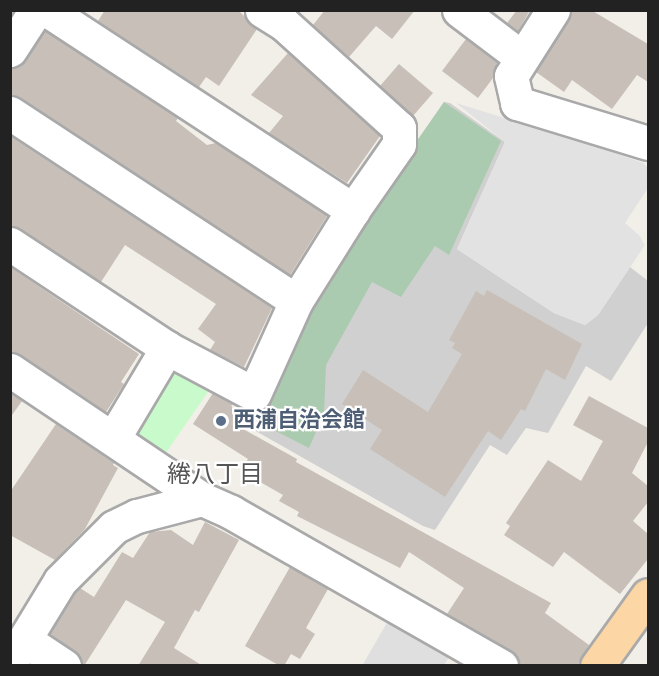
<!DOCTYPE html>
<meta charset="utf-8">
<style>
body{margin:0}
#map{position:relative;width:659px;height:676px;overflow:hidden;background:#f2efe9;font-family:"Alegreya Sans","Noto Sans JP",sans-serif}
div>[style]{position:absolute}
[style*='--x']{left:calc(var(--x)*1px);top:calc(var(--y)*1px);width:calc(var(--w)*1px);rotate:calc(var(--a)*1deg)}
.residential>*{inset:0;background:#e0dfdf}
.religious>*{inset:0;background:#d0d0d0}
.cemetery>*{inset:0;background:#aacbaf}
.park>*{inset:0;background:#c8facc}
.parking>*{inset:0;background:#e2e2e2}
.building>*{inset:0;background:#c7bfb8}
.roads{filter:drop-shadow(2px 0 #a9a9a9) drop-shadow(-2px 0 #a9a9a9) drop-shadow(0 2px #a9a9a9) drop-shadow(0 -2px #a9a9a9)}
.minor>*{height:33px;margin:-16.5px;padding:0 16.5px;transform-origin:16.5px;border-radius:16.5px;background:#fff}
.major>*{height:33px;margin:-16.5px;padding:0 16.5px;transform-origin:16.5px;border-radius:16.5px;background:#fcd6a4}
.dots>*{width:16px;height:16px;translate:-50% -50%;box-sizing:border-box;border:3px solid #fff;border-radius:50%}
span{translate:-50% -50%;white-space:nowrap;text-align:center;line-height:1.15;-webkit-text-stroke:4.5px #fff;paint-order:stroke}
.service-label{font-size:22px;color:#4e5e75;font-weight:700}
.left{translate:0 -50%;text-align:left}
.neighbourhood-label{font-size:24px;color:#555}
.frame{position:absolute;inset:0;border:12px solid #222;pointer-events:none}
</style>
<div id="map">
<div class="residential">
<div style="clip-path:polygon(392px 614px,454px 649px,444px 665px,362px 666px)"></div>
</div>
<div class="religious">
<div style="clip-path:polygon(444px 102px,450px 103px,505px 142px,457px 249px,554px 313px,585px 325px,598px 315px,630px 267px,648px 281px,648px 323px,611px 381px,586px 366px,548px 433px,526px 428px,507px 455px,490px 445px,435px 530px,423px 526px,254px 430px,346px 243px)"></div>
</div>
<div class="cemetery">
<div style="clip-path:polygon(444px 102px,501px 141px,449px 255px,435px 246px,401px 297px,372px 282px,326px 365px,324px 413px,309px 448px,258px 422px,302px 322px,346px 243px)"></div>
</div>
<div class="park">
<div style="clip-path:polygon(166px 365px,212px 386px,161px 460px,131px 441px)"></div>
</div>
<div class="parking">
<div style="clip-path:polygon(456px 103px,601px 148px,643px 163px,648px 168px,648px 188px,625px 223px,639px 235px,645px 245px,598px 315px,585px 325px,554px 313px,457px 249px,505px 142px)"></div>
</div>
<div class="building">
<div style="clip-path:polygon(105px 10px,238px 10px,257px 29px,219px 86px,206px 77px,199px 87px,98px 21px)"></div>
<div style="clip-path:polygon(325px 10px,415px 10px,392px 39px,376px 26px,349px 57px,313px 25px)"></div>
<div style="clip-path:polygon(517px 10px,530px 10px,518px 31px,507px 23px)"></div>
<div style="clip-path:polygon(572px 10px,591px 10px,648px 44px,648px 82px,637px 75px,612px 109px,572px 80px,564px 92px,536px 72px,569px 20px)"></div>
<div style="clip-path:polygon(45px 31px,178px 118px,176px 121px,207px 145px,216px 143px,325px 214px,327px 216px,290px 275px,20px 97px,10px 94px,10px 68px,25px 61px)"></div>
<div style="clip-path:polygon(466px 39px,497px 63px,493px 78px,478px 98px,442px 71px)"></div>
<div style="clip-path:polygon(288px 53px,380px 136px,347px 183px,269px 133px,283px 116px,251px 95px)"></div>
<div style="clip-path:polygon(399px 64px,433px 93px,413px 116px,380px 86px)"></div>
<div style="clip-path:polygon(10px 136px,272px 308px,244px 367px,210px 350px,215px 342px,198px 329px,216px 304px,125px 245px,101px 282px,20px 228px,10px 225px)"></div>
<div style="clip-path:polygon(10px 267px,139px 354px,121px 382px,124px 384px,106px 412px,20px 354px,10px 351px)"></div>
<div style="clip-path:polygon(487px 290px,582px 344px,565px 380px,546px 369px,525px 411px,521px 409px,501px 440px,488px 431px,445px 497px,370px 449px,382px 430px,342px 404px,363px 370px,428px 412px,462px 354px,452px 348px,455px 343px,449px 340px,476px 291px,484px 296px)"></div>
<div style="clip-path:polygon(10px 393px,22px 401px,10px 418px)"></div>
<div style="clip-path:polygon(213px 393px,233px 404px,231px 406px,250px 418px,243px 429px,297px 459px,296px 462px,551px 603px,545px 613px,589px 645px,577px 666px,520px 666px,517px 656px,510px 650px,447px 614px,464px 588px,409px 552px,400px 568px,297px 516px,299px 512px,279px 501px,283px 495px,241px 471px,248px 459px,193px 424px)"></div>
<div style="clip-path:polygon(589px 396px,648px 428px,648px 442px,632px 473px,648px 486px,648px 502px,633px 521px,648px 534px,648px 559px,620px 594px,564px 552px,553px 567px,504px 535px,510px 526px,506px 523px,548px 460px,581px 481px,603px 441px,573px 425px)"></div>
<div style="clip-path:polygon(56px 424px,114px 463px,113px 465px,118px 468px,85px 529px,55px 560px,10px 535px,10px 492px)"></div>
<div style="clip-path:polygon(205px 522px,239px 540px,199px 612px,195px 610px,174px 648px,203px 666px,138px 666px,165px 622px,126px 600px,84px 666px,75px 651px,50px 634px,75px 593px,80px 588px,94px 597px,122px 552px,133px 558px,150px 532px,171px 530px,193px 545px)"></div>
<div style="clip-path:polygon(290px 567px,328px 589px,306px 628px,315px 634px,300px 659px,291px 654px,284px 666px,280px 666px,245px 646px)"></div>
</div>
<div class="roads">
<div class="minor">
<div style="--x:47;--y:10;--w:366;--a:33.2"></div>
<div style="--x:459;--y:10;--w:78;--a:37.2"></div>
<div style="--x:553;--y:10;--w:78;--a:122.5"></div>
<div style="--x:511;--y:76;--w:28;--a:77"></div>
<div style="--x:517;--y:103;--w:137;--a:17"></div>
<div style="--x:10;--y:50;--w:48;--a:-57"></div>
<div style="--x:10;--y:113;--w:342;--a:33.3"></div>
<div style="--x:10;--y:244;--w:188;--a:33.5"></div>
<div style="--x:167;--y:348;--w:98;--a:27.9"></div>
<div style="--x:254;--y:394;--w:102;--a:-65.7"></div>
<div style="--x:296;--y:301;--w:107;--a:-57.9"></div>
<div style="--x:353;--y:210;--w:80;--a:-55.1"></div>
<div style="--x:399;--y:144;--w:16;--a:-90"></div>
<div style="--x:399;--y:128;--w:155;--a:-137.9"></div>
<div style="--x:284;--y:24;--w:26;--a:-148"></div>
<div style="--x:10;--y:370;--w:231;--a:33.9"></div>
<div style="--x:202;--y:499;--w:32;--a:24"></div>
<div style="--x:231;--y:512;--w:311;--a:29.7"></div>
<div style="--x:114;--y:437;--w:104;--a:-59.2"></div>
<div style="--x:25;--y:640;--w:47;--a:33.7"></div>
<div style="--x:10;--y:663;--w:96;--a:-58.6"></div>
<div style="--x:60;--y:581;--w:76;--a:-45"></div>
<div style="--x:114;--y:527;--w:25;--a:-26"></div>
<div style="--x:137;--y:516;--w:67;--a:-14.7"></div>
</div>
<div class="major">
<div style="--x:597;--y:666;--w:87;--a:-54.3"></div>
</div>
</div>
<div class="dots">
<div style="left:221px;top:421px;background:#5c6f8a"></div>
</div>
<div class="service-label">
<span class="left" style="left:233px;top:421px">西浦自治会館</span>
</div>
<div class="neighbourhood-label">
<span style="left:215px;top:476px">綣八丁目</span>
</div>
<div class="frame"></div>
</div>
